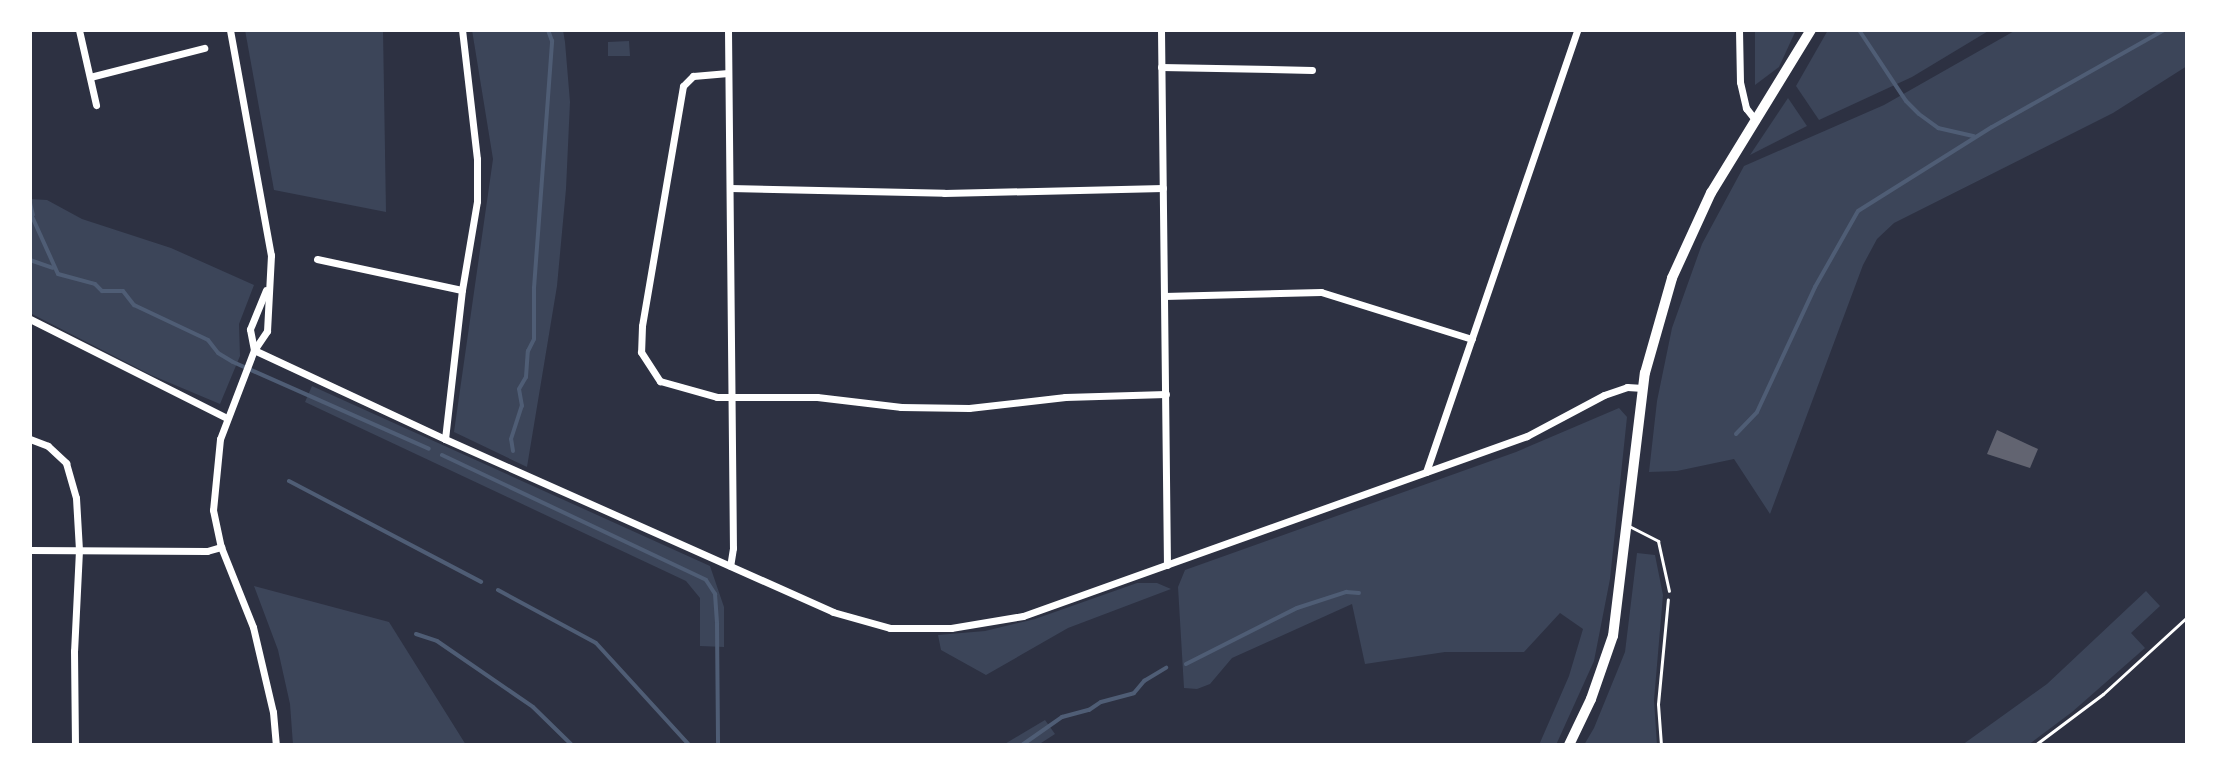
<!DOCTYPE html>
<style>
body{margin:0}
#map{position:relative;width:2217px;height:775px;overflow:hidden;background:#2d3142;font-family:"Noto Sans",sans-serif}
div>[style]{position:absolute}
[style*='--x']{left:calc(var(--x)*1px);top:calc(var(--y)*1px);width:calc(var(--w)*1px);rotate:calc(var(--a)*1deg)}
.green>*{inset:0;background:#3c4559}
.stream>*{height:4px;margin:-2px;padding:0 2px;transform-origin:2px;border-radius:2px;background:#4f5d75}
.building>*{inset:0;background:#626471}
.path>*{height:3px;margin:-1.5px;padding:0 1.5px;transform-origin:1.5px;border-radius:1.5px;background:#fff}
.service>*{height:3px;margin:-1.5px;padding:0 1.5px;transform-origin:1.5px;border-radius:1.5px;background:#fff}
.minor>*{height:7px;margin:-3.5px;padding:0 3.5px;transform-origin:3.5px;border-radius:3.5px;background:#fff}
.secondary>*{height:10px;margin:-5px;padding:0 5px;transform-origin:5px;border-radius:5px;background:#fff}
span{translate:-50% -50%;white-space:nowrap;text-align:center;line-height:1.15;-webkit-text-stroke:6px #fff;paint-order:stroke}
.frame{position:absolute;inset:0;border:32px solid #fff;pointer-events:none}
</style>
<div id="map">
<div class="green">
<div style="clip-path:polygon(245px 30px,383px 30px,386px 212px,274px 190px)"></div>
<div style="clip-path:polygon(472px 30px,563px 30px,565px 42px,570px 102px,566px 189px,557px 286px,527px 467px,454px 432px,493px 159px)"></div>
<div style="clip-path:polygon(1755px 30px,1796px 30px,1779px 67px,1755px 85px)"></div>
<div style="clip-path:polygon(1828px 30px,1990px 30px,1912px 77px,1819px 120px,1796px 86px)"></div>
<div style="clip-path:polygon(2016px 30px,2187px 30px,2187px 66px,2113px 113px,1894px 223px,1877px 239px,1863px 265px,1770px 514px,1734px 459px,1677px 471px,1649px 472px,1657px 401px,1672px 328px,1702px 244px,1744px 166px,1884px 105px)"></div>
<div style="clip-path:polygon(629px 41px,630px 56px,608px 56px,608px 42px)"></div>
<div style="clip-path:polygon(1788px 98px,1807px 126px,1750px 155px)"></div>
<div style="clip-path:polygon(30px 199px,47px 200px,82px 219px,171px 248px,254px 285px,239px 324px,240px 356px,220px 404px,151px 375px,30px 313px)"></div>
<div style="clip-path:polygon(312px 386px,710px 566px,724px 607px,724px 647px,700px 646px,700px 598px,686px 581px,305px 402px)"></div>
<div style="clip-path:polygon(1619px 408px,1627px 417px,1610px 579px,1594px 661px,1556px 745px,1539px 745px,1569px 676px,1583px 629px,1560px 613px,1524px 652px,1445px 652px,1365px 664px,1352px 604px,1232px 658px,1210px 684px,1197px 689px,1184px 688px,1178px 587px,1185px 570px,1516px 452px)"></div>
<div style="clip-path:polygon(1637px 553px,1655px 555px,1663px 595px,1654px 700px,1657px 745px,1584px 745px,1594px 728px,1625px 652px)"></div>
<div style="clip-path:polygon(1137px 583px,1157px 583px,1171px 589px,1068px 628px,986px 675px,941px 650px,938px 635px,985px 631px,1035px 619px)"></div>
<div style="clip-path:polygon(254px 586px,389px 622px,466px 745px,293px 745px,290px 704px,278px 650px)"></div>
<div style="clip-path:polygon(2146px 591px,2160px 606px,2131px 633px,2145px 648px,2072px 712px,2028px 745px,1962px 745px,2047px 684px)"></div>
<div style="clip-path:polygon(1045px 720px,1055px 734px,1038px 745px,1003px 745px)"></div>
</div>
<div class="stream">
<div style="--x:1859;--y:30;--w:85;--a:56.5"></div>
<div style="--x:1906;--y:101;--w:18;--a:45"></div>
<div style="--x:1919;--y:114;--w:24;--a:36"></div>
<div style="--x:1938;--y:128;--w:37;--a:13"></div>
<div style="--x:30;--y:203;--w:12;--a:76"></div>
<div style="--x:30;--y:212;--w:68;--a:65.7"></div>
<div style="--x:58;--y:274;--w:38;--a:15"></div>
<div style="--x:95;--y:284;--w:10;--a:45"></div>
<div style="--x:102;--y:291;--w:21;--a:0"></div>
<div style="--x:123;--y:291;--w:18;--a:52"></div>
<div style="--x:134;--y:305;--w:82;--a:25.3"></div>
<div style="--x:208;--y:340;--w:16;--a:52"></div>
<div style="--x:218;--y:353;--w:17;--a:31"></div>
<div style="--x:233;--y:362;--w:214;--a:23.9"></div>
<div style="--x:30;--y:260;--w:24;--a:19"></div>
<div style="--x:1736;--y:434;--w:30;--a:-46"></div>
<div style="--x:1757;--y:412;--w:138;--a:-65.1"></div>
<div style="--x:1815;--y:287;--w:87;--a:-60.5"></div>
<div style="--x:1858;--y:211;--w:158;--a:-32.1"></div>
<div style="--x:1992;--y:127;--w:197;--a:-29.4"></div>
<div style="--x:513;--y:451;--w:12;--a:-99"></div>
<div style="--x:511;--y:439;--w:35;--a:-72"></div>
<div style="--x:522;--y:406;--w:17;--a:-100"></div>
<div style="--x:519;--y:389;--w:14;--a:-60"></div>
<div style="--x:526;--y:377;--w:26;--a:-86"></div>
<div style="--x:528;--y:351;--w:13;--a:-63"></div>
<div style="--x:534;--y:339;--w:51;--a:-90"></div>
<div style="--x:534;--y:288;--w:248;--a:-85.8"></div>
<div style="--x:552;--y:41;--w:12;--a:-110"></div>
<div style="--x:442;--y:455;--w:292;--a:25.3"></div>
<div style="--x:706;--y:580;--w:17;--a:57"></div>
<div style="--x:715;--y:594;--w:30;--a:86"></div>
<div style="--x:717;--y:624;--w:121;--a:89.5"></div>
<div style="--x:289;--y:481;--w:217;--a:27.7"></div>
<div style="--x:498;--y:590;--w:111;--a:28.4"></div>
<div style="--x:596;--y:643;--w:138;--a:47.6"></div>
<div style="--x:416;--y:634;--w:22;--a:18"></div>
<div style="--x:437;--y:641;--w:116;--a:34.5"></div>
<div style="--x:533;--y:707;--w:54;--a:44.3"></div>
<div style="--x:1186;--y:664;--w:124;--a:-26.8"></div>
<div style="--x:1297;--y:608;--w:52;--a:-18.1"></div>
<div style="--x:1346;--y:592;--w:13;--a:4"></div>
<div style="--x:1022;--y:745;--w:49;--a:-35"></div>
<div style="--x:1062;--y:717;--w:28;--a:-15"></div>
<div style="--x:1089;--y:710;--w:14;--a:-34"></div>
<div style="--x:1101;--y:702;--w:34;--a:-15"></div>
<div style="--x:1134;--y:693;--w:16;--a:-50"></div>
<div style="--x:1144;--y:681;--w:26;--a:-31"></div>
</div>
<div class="building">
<div style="clip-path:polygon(1997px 430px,2038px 449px,2030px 468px,1987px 454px)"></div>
</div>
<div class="path">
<div style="--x:1661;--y:745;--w:41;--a:-94.2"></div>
<div style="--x:1658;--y:704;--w:105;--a:-84.6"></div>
</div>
<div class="service">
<div style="--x:1629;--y:526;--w:33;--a:27"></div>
<div style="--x:1658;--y:541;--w:51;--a:77.6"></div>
<div style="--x:2035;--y:745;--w:85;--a:-36.9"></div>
<div style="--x:2103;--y:694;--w:114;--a:-42.5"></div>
</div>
<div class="minor">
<div style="--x:79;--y:30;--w:77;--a:77.2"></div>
<div style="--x:230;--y:30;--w:229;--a:79.7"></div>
<div style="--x:271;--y:255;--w:76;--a:93"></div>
<div style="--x:267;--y:331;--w:23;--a:124"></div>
<div style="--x:254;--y:350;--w:95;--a:110.9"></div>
<div style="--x:220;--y:439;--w:71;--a:95.6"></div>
<div style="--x:213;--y:510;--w:38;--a:78"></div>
<div style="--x:221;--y:547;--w:86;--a:68.2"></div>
<div style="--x:253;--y:627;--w:87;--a:76.8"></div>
<div style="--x:273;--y:712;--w:33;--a:85"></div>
<div style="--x:728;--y:30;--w:518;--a:89.45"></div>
<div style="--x:733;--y:548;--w:18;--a:99"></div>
<div style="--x:1161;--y:30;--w:535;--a:89.36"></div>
<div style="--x:1739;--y:30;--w:52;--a:88.9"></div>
<div style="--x:1740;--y:82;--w:27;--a:77"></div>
<div style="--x:1746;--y:108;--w:16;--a:52"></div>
<div style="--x:1161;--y:67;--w:151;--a:1.1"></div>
<div style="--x:728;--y:73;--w:35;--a:175"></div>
<div style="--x:693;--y:76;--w:14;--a:135"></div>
<div style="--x:683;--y:86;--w:243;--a:99.7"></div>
<div style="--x:642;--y:326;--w:26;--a:92"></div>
<div style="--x:641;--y:352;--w:35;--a:57"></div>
<div style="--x:660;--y:381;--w:59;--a:15.7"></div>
<div style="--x:717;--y:397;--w:100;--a:0"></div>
<div style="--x:817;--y:397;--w:85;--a:6.8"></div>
<div style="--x:901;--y:407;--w:68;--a:0.8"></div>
<div style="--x:969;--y:408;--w:97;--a:-6.5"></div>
<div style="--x:1065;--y:397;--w:101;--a:-1.7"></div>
<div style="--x:90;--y:77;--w:118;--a:-14.3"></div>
<div style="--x:730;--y:188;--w:214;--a:1.3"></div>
<div style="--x:944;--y:193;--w:219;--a:-1.3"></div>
<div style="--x:317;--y:259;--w:148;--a:12.1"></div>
<div style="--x:1164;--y:296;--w:157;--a:-1.5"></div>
<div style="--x:1321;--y:292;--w:158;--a:17.3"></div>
<div style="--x:30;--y:319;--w:220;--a:26.7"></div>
<div style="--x:254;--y:350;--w:211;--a:25"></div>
<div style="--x:445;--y:439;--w:425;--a:24"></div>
<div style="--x:833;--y:612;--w:59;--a:15.7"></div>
<div style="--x:890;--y:628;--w:61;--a:0"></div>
<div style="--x:951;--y:628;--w:73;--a:-9.5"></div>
<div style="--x:1023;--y:616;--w:535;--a:-19.65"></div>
<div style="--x:1527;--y:436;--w:87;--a:-28"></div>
<div style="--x:1604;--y:395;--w:24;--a:-19"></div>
<div style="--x:1627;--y:387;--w:16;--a:4"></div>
<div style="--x:254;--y:350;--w:21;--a:-101"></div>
<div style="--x:250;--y:329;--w:42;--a:-67.7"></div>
<div style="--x:30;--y:439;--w:19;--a:21"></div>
<div style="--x:48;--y:446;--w:25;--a:43"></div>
<div style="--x:66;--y:463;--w:36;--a:74"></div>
<div style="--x:76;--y:498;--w:52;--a:86.7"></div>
<div style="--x:79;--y:550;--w:101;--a:92.8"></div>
<div style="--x:74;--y:651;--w:94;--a:89.4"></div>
<div style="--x:445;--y:439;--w:150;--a:-83.5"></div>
<div style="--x:462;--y:290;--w:90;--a:-80.4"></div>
<div style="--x:477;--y:201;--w:42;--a:-90"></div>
<div style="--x:477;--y:159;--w:130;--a:-96.6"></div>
<div style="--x:1426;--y:472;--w:467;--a:-71.1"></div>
<div style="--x:30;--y:550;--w:177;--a:0.3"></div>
<div style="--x:207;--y:551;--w:15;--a:-16"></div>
</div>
<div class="secondary">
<div style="--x:1569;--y:745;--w:51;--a:-64.4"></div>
<div style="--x:1591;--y:699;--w:67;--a:-70.8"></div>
<div style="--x:1613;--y:636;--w:265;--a:-83.1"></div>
<div style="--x:1645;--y:373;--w:99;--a:-74.1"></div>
<div style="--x:1672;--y:278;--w:94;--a:-65.4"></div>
<div style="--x:1711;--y:193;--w:191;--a:-58.5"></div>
</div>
<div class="frame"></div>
</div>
